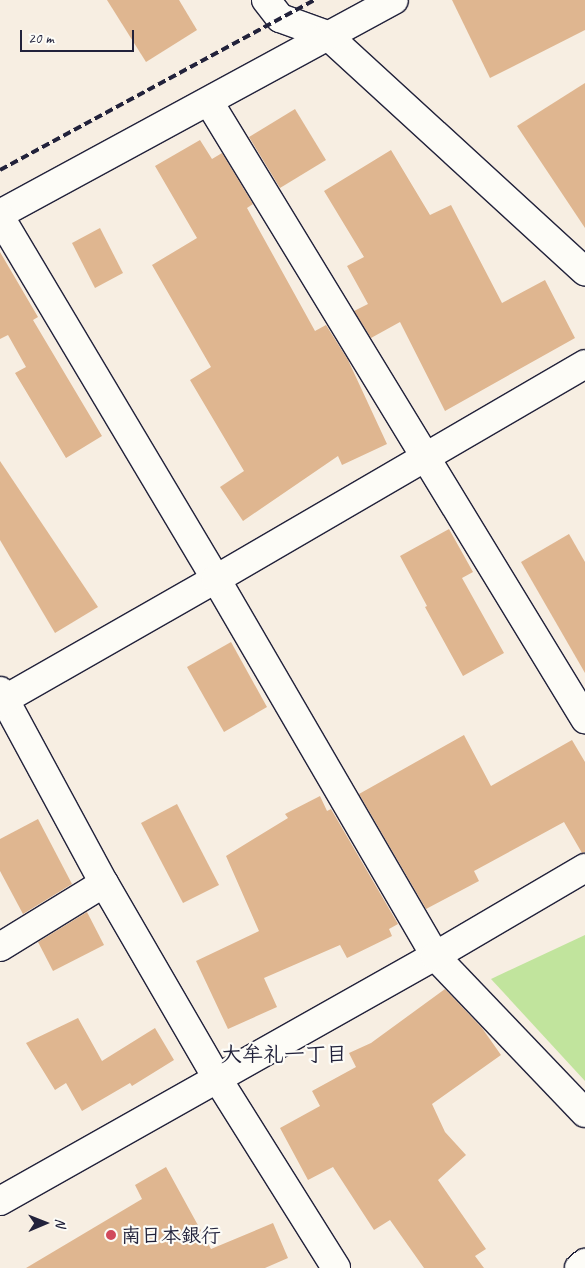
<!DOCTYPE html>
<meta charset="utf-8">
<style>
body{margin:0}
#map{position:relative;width:585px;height:1268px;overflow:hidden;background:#f7eee2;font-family:Caveat,"Klee One",sans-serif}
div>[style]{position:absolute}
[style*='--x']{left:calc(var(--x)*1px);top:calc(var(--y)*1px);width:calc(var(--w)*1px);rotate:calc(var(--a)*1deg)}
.green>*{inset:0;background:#c1e49d}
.building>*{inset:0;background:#dfb690}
.roads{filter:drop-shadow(1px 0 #22223b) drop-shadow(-1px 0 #22223b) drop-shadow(0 1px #22223b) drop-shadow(0 -1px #22223b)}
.minor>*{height:28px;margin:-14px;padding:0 14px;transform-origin:14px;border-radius:14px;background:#fdfcf7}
.rail>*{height:4px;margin-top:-2px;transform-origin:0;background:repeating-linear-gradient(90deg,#22223b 0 8px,transparent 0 12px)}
.dots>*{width:14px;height:14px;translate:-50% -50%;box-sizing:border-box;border:2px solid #fdfcf7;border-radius:50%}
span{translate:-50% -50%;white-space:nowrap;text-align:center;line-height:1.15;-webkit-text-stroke:4.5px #fdfcf7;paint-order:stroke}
.poi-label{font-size:20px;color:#22223b;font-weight:700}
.left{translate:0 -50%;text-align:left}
.neighbourhood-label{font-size:21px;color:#22223b;font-weight:700}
.north{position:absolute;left:20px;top:1198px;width:50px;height:50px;-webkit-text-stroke:4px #fdfcf7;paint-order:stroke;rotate:89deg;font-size:14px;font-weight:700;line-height:20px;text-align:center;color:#22223b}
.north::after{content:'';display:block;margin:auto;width:18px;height:22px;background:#22223b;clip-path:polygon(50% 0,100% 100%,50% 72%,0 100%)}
.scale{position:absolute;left:20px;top:30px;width:114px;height:22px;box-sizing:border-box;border:2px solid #22223b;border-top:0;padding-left:6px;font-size:15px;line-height:18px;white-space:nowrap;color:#22223b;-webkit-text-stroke:4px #fdfcf7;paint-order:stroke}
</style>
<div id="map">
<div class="green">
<div style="clip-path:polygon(585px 935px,585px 1081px,491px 979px)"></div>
</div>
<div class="building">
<div style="clip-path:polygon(107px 0,179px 0,197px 30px,146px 62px)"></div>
<div style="clip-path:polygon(452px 0,585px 0,585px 30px,490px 78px)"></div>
<div style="clip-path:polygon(585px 83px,585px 228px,517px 126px)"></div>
<div style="clip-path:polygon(295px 109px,326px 160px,280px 188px,249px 137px)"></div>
<div style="clip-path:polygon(200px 140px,212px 159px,222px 153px,253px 204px,247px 208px,315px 331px,326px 325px,348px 360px,387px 444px,342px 465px,338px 456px,243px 521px,220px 487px,244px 471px,190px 380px,211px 367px,152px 265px,197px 238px,155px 166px)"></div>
<div style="clip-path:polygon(391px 150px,430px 215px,451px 205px,502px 303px,545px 280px,575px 338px,445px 411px,400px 322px,371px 338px,354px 311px,368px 304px,347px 266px,364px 257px,324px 191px)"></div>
<div style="clip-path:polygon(100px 228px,123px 273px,95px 288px,72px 243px)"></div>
<div style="clip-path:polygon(0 252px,38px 317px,33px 320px,102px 436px,66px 458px,15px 373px,26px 367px,8px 335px,0 339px)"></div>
<div style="clip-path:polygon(0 461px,98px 607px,55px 633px,0 540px)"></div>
<div style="clip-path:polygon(449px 529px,473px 572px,462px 578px,504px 653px,463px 676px,425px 607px,427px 606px,400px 556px)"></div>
<div style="clip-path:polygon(569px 534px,585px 562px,585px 673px,521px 562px)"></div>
<div style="clip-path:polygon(231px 642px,267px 707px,224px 732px,187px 667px)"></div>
<div style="clip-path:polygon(464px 735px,491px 786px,572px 740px,585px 762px,585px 852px,582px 853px,564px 822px,474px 871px,479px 881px,426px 909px,359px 794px)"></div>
<div style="clip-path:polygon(320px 796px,327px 811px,331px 809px,398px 924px,389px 929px,392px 936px,347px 958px,340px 945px,264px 978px,277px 1007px,228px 1029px,196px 961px,259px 931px,226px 856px,288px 818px,285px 814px)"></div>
<div style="clip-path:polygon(177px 804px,219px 885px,183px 903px,141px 823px)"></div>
<div style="clip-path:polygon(38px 819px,72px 884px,23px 914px,0 871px,0 839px)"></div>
<div style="clip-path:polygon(87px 912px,104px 945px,53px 971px,38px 942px)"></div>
<div style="clip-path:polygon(445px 989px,482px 1028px,501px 1055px,432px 1104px,445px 1132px,466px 1155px,438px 1180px,486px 1249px,475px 1256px,484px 1268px,424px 1268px,390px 1220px,374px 1230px,333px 1167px,308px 1180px,280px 1128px,320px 1106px,312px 1091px,356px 1067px,349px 1053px,371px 1043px)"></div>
<div style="clip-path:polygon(78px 1018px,102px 1061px,155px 1028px,174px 1060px,132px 1086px,130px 1083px,82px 1111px,66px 1083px,55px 1090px,26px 1043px)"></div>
<div style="clip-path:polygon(166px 1167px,211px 1249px,273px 1223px,288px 1258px,265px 1268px,26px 1268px,142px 1199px,135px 1185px)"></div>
</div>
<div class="roads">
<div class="minor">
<div style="--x:266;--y:0;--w:23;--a:52"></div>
<div style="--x:280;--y:18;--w:50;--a:19.9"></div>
<div style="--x:327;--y:35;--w:350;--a:42.5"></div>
<div style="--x:209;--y:102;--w:723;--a:58.64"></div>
<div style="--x:0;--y:214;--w:448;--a:-28.5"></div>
<div style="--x:0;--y:217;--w:422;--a:59.2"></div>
<div style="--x:216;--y:579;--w:436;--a:59.8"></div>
<div style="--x:435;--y:956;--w:217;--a:46.3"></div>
<div style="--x:0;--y:691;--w:218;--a:61.6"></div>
<div style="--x:104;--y:883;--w:225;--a:59.9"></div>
<div style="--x:217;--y:1078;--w:224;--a:57.9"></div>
<div style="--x:0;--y:702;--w:249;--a:-29.7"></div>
<div style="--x:216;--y:579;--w:427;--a:-30.2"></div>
<div style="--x:0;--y:947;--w:122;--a:-31.6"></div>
<div style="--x:0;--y:1201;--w:499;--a:-29.4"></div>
<div style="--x:435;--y:956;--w:174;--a:-30.4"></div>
<div style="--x:579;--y:1268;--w:8;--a:-40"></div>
</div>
</div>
<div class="rail">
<div style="--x:0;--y:170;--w:358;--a:-28.4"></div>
</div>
<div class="dots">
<div style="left:111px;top:1235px;background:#d1495b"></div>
</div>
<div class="poi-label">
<span class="left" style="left:121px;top:1235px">南日本銀行</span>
</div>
<div class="neighbourhood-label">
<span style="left:284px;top:1054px">大牟礼一丁目</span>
</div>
<div class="north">N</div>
<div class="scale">20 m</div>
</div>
